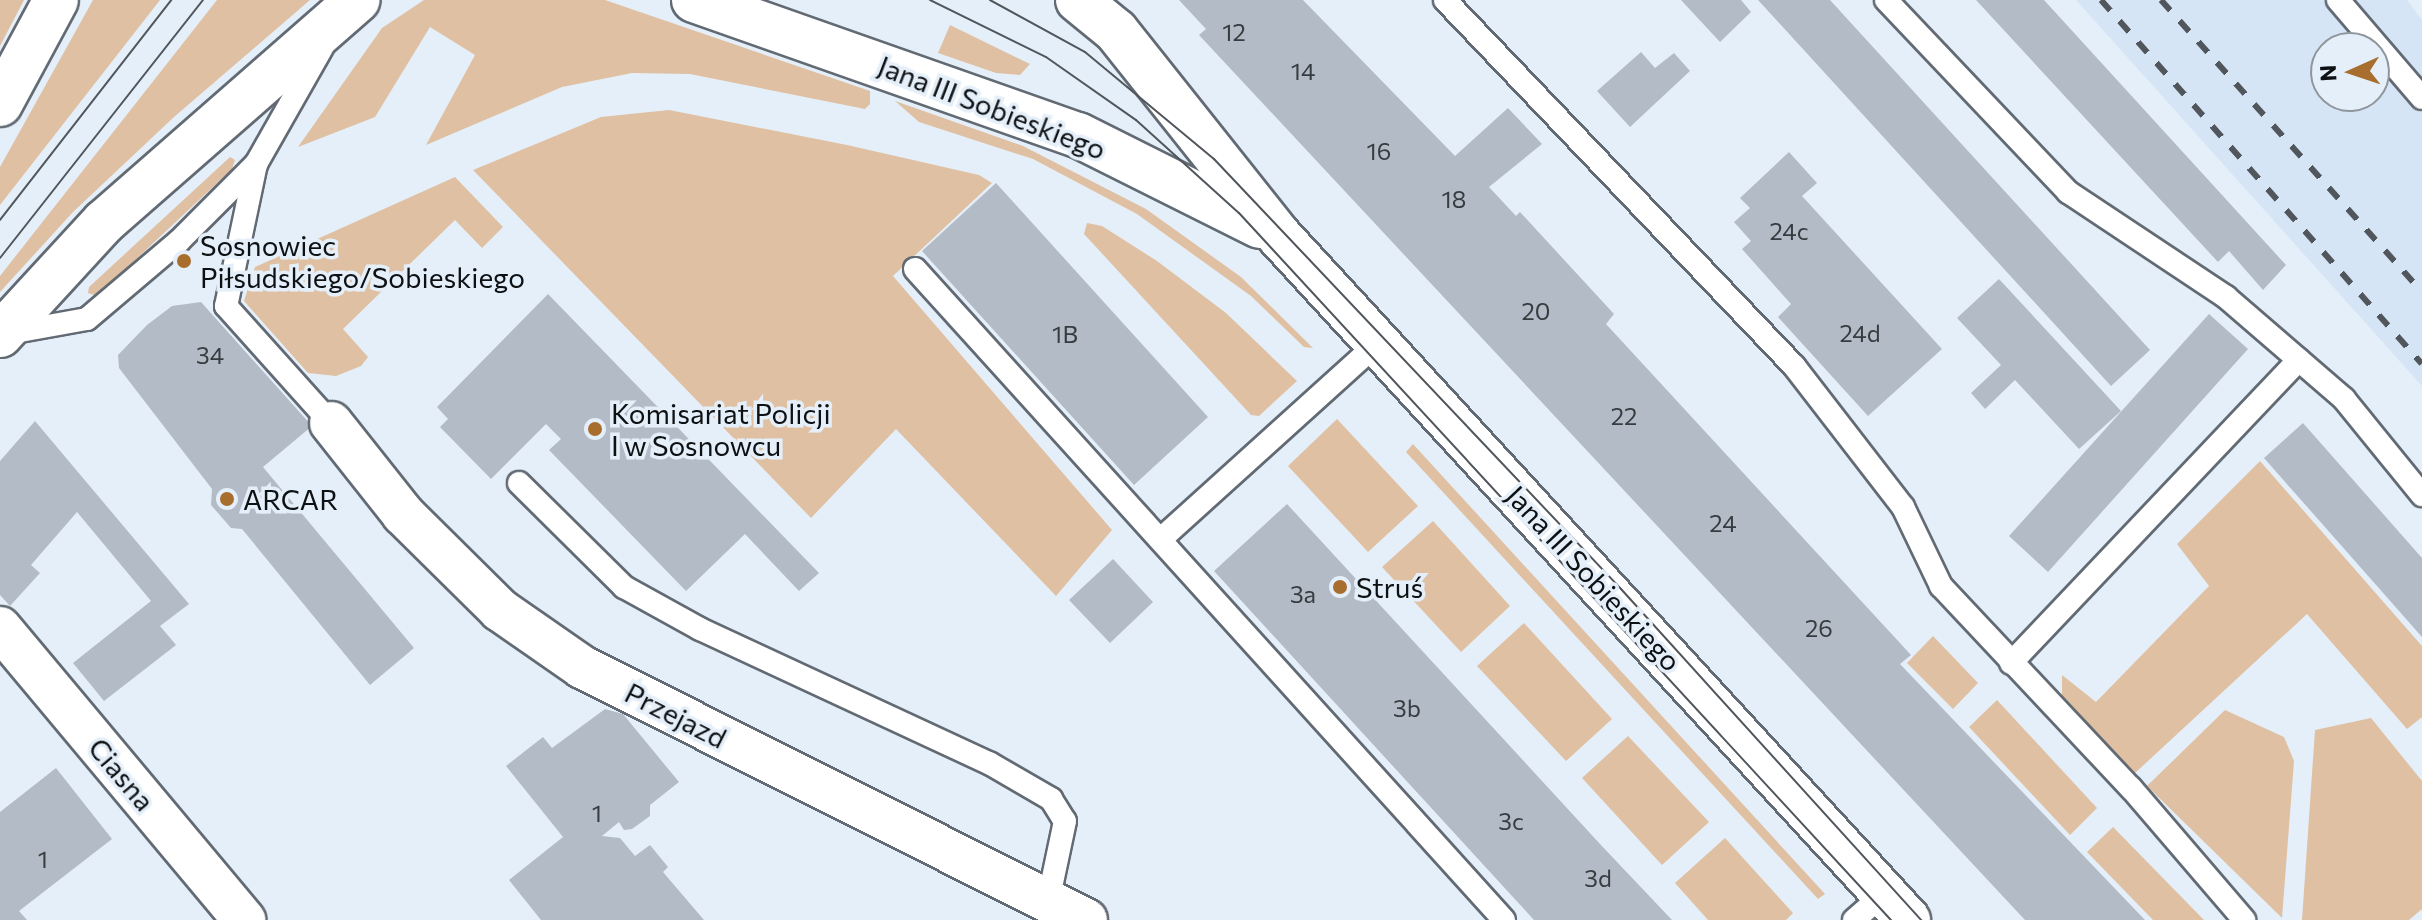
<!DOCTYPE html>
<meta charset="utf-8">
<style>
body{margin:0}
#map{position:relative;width:2422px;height:920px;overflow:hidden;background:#e5eff9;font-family:Commissioner,sans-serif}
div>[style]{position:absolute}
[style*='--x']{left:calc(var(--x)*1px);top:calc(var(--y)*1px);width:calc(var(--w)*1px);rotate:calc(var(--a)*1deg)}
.built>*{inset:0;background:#d6e5f5}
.green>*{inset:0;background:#dfc0a2}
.building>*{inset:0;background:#b3bcc6}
.roads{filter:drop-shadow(2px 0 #626a73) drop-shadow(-2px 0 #626a73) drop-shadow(0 2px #626a73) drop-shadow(0 -2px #626a73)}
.lane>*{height:22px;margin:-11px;padding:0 11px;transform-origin:11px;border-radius:11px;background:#fff}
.street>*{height:42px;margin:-21px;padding:0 21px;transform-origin:21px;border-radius:21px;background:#fff}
.secondary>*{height:44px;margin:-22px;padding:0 22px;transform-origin:22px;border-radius:22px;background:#fff}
.tram>*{height:2px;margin:-1px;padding:0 1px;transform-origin:1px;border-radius:1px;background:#50565b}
.rail>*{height:6px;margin-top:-3px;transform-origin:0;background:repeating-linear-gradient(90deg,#50565b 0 14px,transparent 0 28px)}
.dots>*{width:22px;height:22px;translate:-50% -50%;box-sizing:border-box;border:4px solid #e5eff9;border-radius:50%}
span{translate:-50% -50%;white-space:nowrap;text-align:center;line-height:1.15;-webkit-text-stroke:7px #e5eff9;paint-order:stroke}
.number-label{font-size:24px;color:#373c40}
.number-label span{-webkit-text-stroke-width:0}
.street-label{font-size:28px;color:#0e1114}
.poi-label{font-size:28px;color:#0e1114}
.left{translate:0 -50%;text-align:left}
.north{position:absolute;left:2310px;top:32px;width:80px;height:80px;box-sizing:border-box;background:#e5eff9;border:2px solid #8f969d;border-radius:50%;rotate:267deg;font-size:22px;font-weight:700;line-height:32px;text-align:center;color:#0e1114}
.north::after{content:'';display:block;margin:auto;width:28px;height:36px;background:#a86e2e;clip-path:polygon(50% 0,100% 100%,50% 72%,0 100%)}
</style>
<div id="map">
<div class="built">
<div style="clip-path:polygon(evenodd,2076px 0,2407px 0,2422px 20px,2422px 386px,2076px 0,2326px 48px,2374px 48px,2374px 96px,2326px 96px,2326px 48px)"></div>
</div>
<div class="green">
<div style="clip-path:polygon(0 0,24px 0,0 46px)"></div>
<div style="clip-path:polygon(93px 0,160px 0,0 205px,0 167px)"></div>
<div style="clip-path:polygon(217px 0,310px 0,174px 117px,73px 212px,0 292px,0 276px)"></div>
<div style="clip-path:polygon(424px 0,605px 0,870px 91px,870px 104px,865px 109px,690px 74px,632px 73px,562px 87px,426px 145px,475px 55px,430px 27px,375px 117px,298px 147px,382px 28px)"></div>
<div style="clip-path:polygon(950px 25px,1030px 64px,1020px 75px,996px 73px,938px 53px)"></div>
<div style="clip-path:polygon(895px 101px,1023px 146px,1146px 209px,1241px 277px,1313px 348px,1304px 347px,1251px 296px,1137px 214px,1033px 159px,919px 122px)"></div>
<div style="clip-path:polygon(669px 110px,847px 145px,979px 175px,992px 183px,893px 276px,1112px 530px,1056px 596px,896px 429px,811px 518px,473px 170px,601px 117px)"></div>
<div style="clip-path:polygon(230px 157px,235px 160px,232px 169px,97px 296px,88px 293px,89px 287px)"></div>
<div style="clip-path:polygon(455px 177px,503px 227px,482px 248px,455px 220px,343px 329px,368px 357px,361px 366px,336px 376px,308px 373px,244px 301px,255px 267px)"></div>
<div style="clip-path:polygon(1087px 223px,1102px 226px,1157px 261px,1226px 313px,1297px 381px,1259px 416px,1251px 415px,1084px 234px)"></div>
<div style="clip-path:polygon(1337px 419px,1418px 506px,1368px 552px,1288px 466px)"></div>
<div style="clip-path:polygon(1413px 444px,1825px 894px,1818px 899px,1406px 452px)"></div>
<div style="clip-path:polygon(2260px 461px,2422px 646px,2422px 717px,2407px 729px,2307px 614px,2135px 773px,2062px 705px,2062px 675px,2096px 702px,2209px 586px,2177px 544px)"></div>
<div style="clip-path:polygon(1433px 521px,1510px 606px,1461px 652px,1382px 567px)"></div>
<div style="clip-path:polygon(1524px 623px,1612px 719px,1566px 761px,1477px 666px)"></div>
<div style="clip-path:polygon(1933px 636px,1978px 683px,1953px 709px,1907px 663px)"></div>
<div style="clip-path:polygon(1997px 700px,2097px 808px,2070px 835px,1969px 727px)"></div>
<div style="clip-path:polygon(2225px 710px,2284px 737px,2294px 761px,2282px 918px,2147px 786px)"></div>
<div style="clip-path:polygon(2371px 718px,2422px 781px,2422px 909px,2409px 920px,2302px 920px,2315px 730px)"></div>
<div style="clip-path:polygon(1628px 736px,1709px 822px,1662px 865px,1582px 778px)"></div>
<div style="clip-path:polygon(2113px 827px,2204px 920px,2153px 920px,2087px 852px)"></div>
<div style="clip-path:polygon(1725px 838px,1793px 913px,1786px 920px,1708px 920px,1675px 883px)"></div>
</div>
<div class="building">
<div style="clip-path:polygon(1179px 0,1303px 0,1455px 156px,1508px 108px,1542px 144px,1489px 187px,1516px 216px,1520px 212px,1614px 314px,1606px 324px,1911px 655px,1900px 664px,2145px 920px,2025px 920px,1199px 35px,1206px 29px)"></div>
<div style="clip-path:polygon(1681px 0,1741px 0,1751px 12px,1720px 42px)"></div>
<div style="clip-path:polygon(1758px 0,1830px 0,2150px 350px,2111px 386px)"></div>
<div style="clip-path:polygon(1976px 0,2044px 0,2286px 265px,2263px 290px,2229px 251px,2218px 262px)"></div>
<div style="clip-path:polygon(1641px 52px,1655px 68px,1674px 53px,1690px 71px,1630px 127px,1597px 91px)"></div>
<div style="clip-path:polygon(1789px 152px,1817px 183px,1802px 196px,1942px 349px,1868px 416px,1778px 317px,1791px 304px,1742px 249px,1751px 241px,1734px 222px,1750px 208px,1740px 198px)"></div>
<div style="clip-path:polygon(996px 183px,1208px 417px,1134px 485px,922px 251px)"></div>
<div style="clip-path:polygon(1999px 279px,2121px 411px,2079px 449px,2015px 380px,1985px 409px,1971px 393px,2001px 365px,1957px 318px)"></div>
<div style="clip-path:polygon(548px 294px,819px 573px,799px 591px,745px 534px,686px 591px,549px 450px,561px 439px,546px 424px,491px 479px,440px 427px,448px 419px,437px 407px)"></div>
<div style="clip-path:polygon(201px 302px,312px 426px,263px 467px,414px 648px,370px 685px,242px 529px,231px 528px,211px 505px,212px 489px,119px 368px,118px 355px,147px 325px,172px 306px)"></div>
<div style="clip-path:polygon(2209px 314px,2248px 349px,2048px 572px,2009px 536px)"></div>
<div style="clip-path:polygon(35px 421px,189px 604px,160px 626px,176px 645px,104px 701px,73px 663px,151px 601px,77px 512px,31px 565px,40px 573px,10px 606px,0 595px,0 461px)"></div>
<div style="clip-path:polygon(2303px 423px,2422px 558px,2422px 637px,2264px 458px)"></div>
<div style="clip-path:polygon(1287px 504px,1600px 844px,1672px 920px,1534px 920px,1214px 571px)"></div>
<div style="clip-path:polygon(1113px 559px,1153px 602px,1110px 643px,1069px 600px)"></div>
<div style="clip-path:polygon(605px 709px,623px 714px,679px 782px,650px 805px,650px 816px,632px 829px,624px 830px,619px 822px,602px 836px,620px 838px,635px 856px,650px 845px,668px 867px,663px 872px,704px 920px,541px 920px,509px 880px,563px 837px,506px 766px,543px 737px,552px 748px)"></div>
<div style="clip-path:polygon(56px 768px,112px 839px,19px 911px,27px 920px,0 920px,0 812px)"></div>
</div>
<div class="roads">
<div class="lane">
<div style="--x:1445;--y:0;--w:506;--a:46.36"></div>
<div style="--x:1794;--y:366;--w:178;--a:52.3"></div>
<div style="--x:1903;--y:507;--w:88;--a:64.3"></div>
<div style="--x:1941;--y:586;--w:277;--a:46.8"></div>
<div style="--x:2131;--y:788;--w:174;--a:49.4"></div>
<div style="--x:1886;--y:0;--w:265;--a:46.5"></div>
<div style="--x:2068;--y:192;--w:190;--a:33.6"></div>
<div style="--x:2226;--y:297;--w:156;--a:40.8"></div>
<div style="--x:2344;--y:399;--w:124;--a:50.9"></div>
<div style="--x:2338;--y:0;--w:129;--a:49.4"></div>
<div style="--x:256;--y:164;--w:145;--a:101.9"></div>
<div style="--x:226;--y:306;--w:157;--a:48.1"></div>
<div style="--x:915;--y:269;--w:878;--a:47.86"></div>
<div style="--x:9;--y:333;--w:79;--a:-10.2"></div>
<div style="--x:87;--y:319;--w:121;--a:-40.3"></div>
<div style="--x:179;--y:241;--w:109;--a:-45"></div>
<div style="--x:256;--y:164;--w:133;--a:-60.4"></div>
<div style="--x:519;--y:483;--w:148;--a:44.7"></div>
<div style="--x:624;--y:587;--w:87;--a:28.9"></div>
<div style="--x:700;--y:629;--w:319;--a:24.9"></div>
<div style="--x:989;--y:763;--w:72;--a:30.1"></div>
<div style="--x:1051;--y:799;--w:26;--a:58"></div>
<div style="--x:1065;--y:821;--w:83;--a:101.9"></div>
<div style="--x:1162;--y:538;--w:291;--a:-42.1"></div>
<div style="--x:2011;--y:663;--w:418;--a:-46.5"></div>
<div style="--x:1854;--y:920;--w:41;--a:-41.1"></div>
</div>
<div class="street">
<div style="--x:331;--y:423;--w:116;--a:51.6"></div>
<div style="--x:403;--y:514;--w:136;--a:44.7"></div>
<div style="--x:500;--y:610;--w:100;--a:34.8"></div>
<div style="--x:582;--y:667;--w:564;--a:26.66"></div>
<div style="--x:0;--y:628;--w:381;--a:50.1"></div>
</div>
<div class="secondary">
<div style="--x:694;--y:0;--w:407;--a:19.4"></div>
<div style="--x:1078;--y:135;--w:203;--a:26.6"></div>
<div style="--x:1078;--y:0;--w:49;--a:39.2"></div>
<div style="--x:1116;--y:31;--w:263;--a:51.5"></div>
<div style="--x:1280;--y:237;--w:928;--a:47.4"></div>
<div style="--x:0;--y:104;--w:118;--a:-61.7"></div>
<div style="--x:0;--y:335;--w:154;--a:-47.4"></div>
<div style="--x:104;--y:222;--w:337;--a:-41.2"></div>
</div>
</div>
<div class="tram">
<div style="--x:930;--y:0;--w:129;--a:26.2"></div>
<div style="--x:1046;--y:57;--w:110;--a:35"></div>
<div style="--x:1136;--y:120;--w:139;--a:42.1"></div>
<div style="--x:1239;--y:213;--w:962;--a:47.32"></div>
<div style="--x:990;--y:0;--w:108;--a:28.7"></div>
<div style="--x:1085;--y:52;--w:168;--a:39.7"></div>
<div style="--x:1214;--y:159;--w:592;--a:46.57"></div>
<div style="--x:1621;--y:589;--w:447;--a:47.8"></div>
<div style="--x:0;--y:220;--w:279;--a:-52.1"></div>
<div style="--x:0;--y:258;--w:328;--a:-51.8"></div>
</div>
<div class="rail">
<div style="--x:2101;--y:0;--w:485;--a:48.6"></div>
<div style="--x:2161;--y:0;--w:392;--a:48.2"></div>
</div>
<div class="dots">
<div style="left:184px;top:261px;background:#a86e2e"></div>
<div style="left:595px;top:429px;background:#a86e2e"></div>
<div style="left:227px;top:499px;background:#a86e2e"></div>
<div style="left:1340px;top:587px;background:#a86e2e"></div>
</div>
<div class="number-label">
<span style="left:1234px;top:32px">12</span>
<span style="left:1303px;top:71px">14</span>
<span style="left:1379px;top:151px">16</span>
<span style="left:1454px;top:199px">18</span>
<span style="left:1789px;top:231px">24c</span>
<span style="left:1536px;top:311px">20</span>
<span style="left:1860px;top:333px">24d</span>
<span style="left:1065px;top:334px">1B</span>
<span style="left:210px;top:355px">34</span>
<span style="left:1624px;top:416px">22</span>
<span style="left:1723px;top:523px">24</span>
<span style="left:1303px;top:594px">3a</span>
<span style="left:1819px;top:628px">26</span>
<span style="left:1407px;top:708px">3b</span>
<span style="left:597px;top:813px">1</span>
<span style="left:1511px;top:821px">3c</span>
<span style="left:43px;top:859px">1</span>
<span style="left:1598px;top:878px">3d</span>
</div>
<div class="street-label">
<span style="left:992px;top:107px;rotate:21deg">Jana III Sobieskiego</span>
<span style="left:1594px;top:578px;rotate:47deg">Jana III Sobieskiego</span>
<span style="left:676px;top:715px;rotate:27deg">Przejazd</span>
<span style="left:122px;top:774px;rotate:50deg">Ciasna</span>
</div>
<div class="poi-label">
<span class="left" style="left:200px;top:261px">Sosnowiec<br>Piłsudskiego/Sobieskiego</span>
<span class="left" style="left:611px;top:429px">Komisariat Policji<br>I w Sosnowcu</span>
<span class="left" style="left:243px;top:499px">ARCAR</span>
<span class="left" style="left:1356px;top:587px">Struś</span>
</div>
<div class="north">N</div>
</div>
